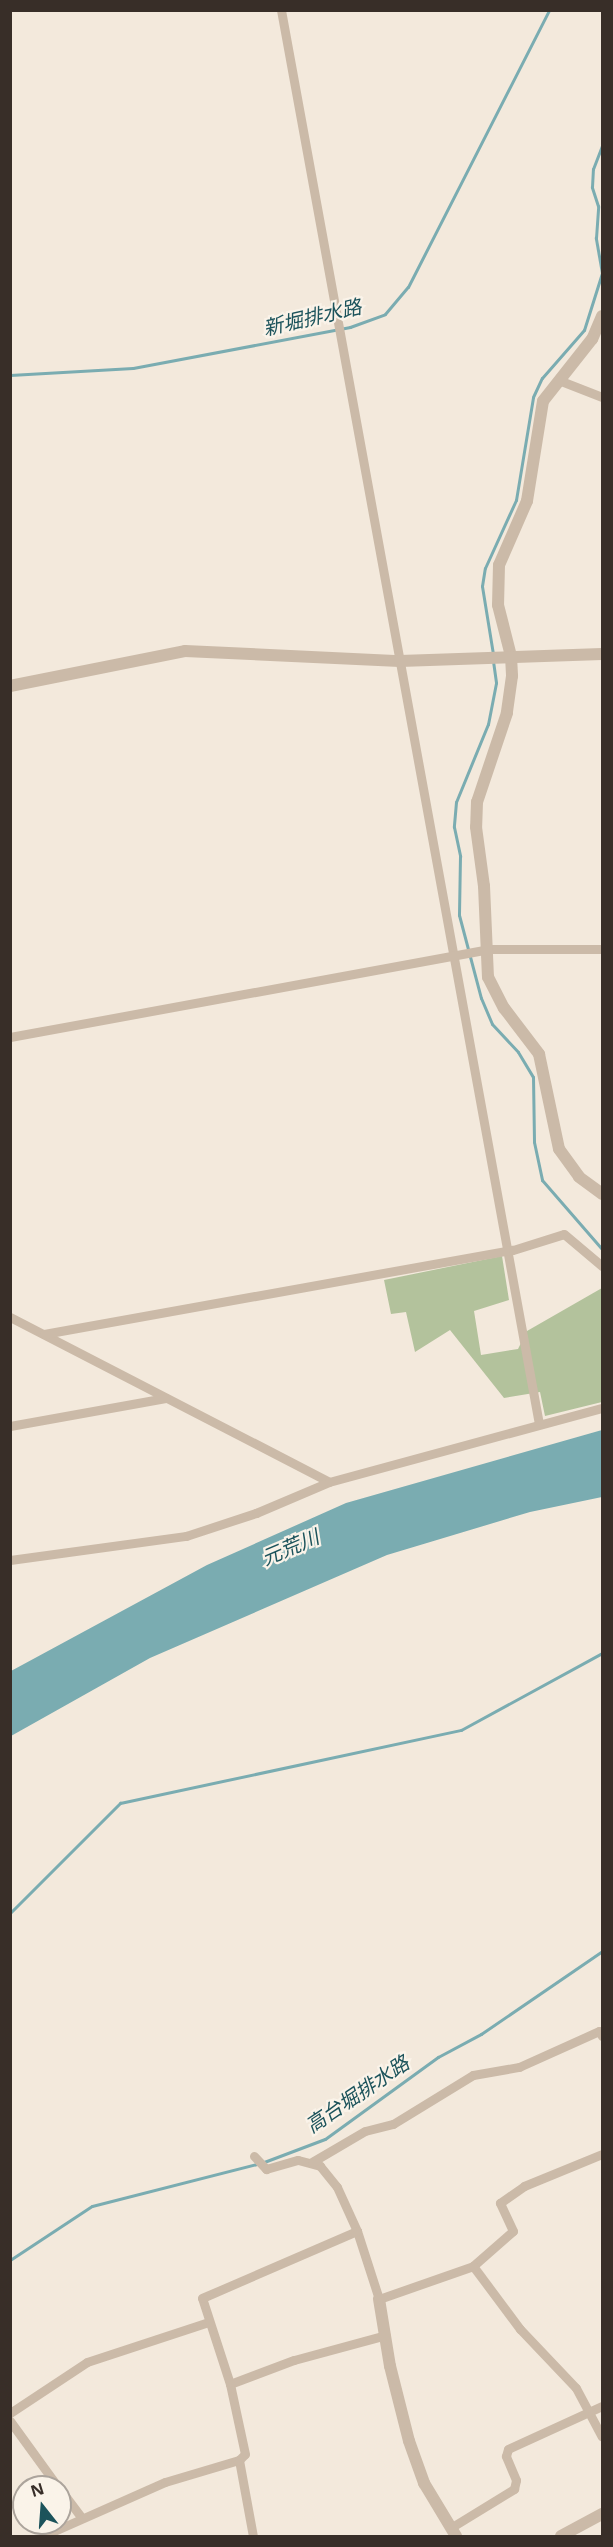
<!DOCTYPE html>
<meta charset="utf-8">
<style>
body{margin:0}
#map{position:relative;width:613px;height:2547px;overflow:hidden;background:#f3e9dc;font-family:"Open Sans","Noto Sans JP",sans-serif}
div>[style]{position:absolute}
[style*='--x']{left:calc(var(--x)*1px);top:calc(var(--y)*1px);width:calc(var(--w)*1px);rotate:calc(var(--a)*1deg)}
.green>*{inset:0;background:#b3c29c}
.water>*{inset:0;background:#7aacb1}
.stream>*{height:3px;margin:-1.5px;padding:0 1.5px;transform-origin:1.5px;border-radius:1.5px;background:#7aacb1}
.minor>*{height:9px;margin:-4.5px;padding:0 4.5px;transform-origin:4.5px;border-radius:4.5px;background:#cbbaa8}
.tertiary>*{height:12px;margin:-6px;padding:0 6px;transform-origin:6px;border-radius:6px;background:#cbbaa8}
span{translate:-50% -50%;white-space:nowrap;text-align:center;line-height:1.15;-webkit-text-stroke:4.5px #faf3e9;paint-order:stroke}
.water-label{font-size:20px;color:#1c535b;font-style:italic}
.frame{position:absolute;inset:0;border:12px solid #382e28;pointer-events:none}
.north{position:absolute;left:12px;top:2475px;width:60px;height:60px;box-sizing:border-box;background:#faf3e9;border:2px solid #aca49c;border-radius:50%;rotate:343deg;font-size:16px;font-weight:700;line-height:24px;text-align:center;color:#382e28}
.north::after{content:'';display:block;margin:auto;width:21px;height:27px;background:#1c535b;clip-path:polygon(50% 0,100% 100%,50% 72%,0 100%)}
</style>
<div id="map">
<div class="green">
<div style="clip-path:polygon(502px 1256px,509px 1300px,474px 1311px,481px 1355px,518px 1349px,527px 1331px,602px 1288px,602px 1402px,545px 1416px,540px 1392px,504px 1398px,450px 1330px,415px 1352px,406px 1312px,391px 1314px,384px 1280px)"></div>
</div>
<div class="water">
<div style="clip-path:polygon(602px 1430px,602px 1497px,530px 1512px,387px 1555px,150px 1658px,11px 1736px,11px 1671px,207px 1565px,346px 1503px)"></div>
</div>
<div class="stream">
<div style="--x:10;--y:375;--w:123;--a:-3.3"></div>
<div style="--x:133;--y:368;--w:221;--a:-10.7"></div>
<div style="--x:350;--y:327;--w:37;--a:-20"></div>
<div style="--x:385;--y:314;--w:35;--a:-50"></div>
<div style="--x:408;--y:287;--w:311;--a:-63"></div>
<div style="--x:493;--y:654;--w:69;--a:-99.2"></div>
<div style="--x:482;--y:586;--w:18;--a:-81"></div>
<div style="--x:485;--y:568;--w:75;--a:-65.5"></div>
<div style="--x:516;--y:500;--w:104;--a:-80.6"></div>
<div style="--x:533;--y:397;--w:21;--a:-65"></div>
<div style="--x:542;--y:378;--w:64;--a:-48.8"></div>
<div style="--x:584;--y:330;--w:60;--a:-72.5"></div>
<div style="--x:602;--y:273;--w:36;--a:-100"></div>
<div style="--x:596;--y:238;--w:32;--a:-86"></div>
<div style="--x:598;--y:206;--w:20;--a:-108"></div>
<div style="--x:592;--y:187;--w:18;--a:-87"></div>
<div style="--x:593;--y:169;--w:26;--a:-69"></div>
<div style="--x:493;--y:661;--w:22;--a:82"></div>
<div style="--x:496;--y:683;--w:42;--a:101"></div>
<div style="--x:488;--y:724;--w:84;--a:112.3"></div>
<div style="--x:456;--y:802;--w:25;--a:95"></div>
<div style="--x:454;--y:827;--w:30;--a:78"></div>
<div style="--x:460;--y:856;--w:59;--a:91"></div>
<div style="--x:459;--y:915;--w:86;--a:75.2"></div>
<div style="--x:481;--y:998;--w:28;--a:67"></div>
<div style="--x:492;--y:1024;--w:38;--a:47"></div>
<div style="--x:518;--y:1052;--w:29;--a:59"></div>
<div style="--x:533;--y:1077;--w:65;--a:89.1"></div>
<div style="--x:534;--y:1142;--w:39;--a:78"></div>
<div style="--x:542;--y:1180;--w:91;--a:49"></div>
<div style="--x:10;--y:1913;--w:156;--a:-45"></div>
<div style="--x:120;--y:1803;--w:349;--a:-12.1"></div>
<div style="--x:461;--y:1730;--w:161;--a:-28.6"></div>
<div style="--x:264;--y:2162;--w:65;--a:-20.7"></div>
<div style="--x:325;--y:2139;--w:140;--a:-36"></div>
<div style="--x:438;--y:2057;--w:49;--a:-28.1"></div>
<div style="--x:481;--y:2034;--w:147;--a:-34.4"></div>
<div style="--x:10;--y:2260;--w:98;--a:-33.4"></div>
<div style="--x:92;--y:2206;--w:170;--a:-14.3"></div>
</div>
<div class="minor">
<div style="--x:281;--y:10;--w:1437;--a:79.66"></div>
<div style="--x:561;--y:381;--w:44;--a:21.3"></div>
<div style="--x:10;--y:1037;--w:486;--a:-10.4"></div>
<div style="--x:488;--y:949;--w:114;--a:0"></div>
<div style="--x:10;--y:1317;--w:359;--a:27.3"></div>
<div style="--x:44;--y:1334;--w:476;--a:-10.2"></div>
<div style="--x:513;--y:1250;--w:53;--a:-17.4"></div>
<div style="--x:564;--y:1234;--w:50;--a:40.1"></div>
<div style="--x:10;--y:1426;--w:158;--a:-10.2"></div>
<div style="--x:10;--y:1560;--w:178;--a:-7.8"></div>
<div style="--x:186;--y:1536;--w:74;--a:-18.2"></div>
<div style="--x:256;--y:1513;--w:79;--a:-23"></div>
<div style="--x:329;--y:1482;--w:283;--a:-15.2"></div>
<div style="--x:254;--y:2156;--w:18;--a:47"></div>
<div style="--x:266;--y:2169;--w:33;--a:-16"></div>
<div style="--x:298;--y:2160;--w:23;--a:15"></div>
<div style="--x:320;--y:2166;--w:27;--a:51"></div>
<div style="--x:337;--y:2187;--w:48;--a:65.6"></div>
<div style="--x:357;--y:2231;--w:71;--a:72.1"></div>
<div style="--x:379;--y:2299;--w:100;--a:-19.3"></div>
<div style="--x:473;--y:2266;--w:53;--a:-41.2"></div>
<div style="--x:513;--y:2231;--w:31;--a:-115"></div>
<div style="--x:500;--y:2203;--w:29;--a:-35"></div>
<div style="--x:524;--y:2186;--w:84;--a:-22.3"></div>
<div style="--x:312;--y:2162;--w:61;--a:-30.3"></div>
<div style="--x:365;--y:2131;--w:29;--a:-14"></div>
<div style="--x:393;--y:2124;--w:94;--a:-31.5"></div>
<div style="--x:473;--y:2075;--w:47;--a:-9.9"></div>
<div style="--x:519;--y:2067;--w:88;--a:-24.2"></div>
<div style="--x:599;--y:2031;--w:6;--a:59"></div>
<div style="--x:473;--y:2266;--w:79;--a:53.3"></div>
<div style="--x:520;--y:2329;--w:81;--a:46.5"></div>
<div style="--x:576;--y:2388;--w:55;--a:62"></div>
<div style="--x:230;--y:2384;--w:68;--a:-20.6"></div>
<div style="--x:294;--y:2360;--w:95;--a:-15.2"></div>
<div style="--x:10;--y:2413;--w:92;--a:-33.5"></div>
<div style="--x:87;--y:2362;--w:128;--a:-18.2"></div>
<div style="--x:10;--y:2421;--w:82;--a:54"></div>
<div style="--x:239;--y:2460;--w:77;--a:79.6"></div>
<div style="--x:60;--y:2489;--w:35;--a:53"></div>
<div style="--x:452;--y:2527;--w:73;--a:-31.5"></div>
<div style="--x:514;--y:2489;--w:9;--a:-77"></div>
<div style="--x:516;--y:2480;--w:26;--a:-113"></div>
<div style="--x:506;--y:2456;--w:7;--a:-74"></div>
<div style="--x:508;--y:2449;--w:103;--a:-24.6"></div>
<div style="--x:43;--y:2536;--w:133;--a:-23.9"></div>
<div style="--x:165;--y:2482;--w:77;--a:-16.6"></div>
<div style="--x:239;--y:2460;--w:8;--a:-45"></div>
<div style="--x:245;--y:2454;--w:72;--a:-102.1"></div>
<div style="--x:230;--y:2384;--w:90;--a:-108"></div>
<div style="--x:202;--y:2298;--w:169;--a:-23.4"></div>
</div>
<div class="tertiary">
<div style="--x:602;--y:316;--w:25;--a:113"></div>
<div style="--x:592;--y:339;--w:79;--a:128.3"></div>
<div style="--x:543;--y:401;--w:101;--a:99.1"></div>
<div style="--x:527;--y:501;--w:70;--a:113.6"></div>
<div style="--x:499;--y:565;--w:40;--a:91.4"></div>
<div style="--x:498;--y:605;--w:53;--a:75.7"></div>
<div style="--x:511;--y:656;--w:20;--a:87"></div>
<div style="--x:512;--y:676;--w:37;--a:98"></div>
<div style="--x:507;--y:713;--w:94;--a:108.6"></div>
<div style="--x:477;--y:802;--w:25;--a:92"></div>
<div style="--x:476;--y:827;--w:60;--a:82.3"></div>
<div style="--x:484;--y:886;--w:91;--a:87.5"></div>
<div style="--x:488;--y:977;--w:35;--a:63"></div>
<div style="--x:504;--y:1008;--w:58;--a:52.7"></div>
<div style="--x:539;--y:1054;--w:97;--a:78.1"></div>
<div style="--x:559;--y:1149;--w:34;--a:54"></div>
<div style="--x:579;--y:1177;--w:29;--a:36"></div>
<div style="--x:10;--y:686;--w:178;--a:-11.3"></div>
<div style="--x:185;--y:651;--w:215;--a:2.7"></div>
<div style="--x:400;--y:661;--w:202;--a:-2"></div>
<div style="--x:379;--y:2299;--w:68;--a:80.7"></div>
<div style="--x:390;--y:2366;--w:77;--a:75.8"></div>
<div style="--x:409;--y:2441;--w:45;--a:70.3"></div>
<div style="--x:424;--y:2483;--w:62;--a:58.9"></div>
<div style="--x:561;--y:2536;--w:47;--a:-28.2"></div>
</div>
<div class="water-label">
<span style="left:312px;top:317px;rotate:-13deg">新堀排水路</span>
<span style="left:290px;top:1547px;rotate:-23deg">元荒川</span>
<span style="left:357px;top:2094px;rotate:-34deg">高台堀排水路</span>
</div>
<div class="frame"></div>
<div class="north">N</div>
</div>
